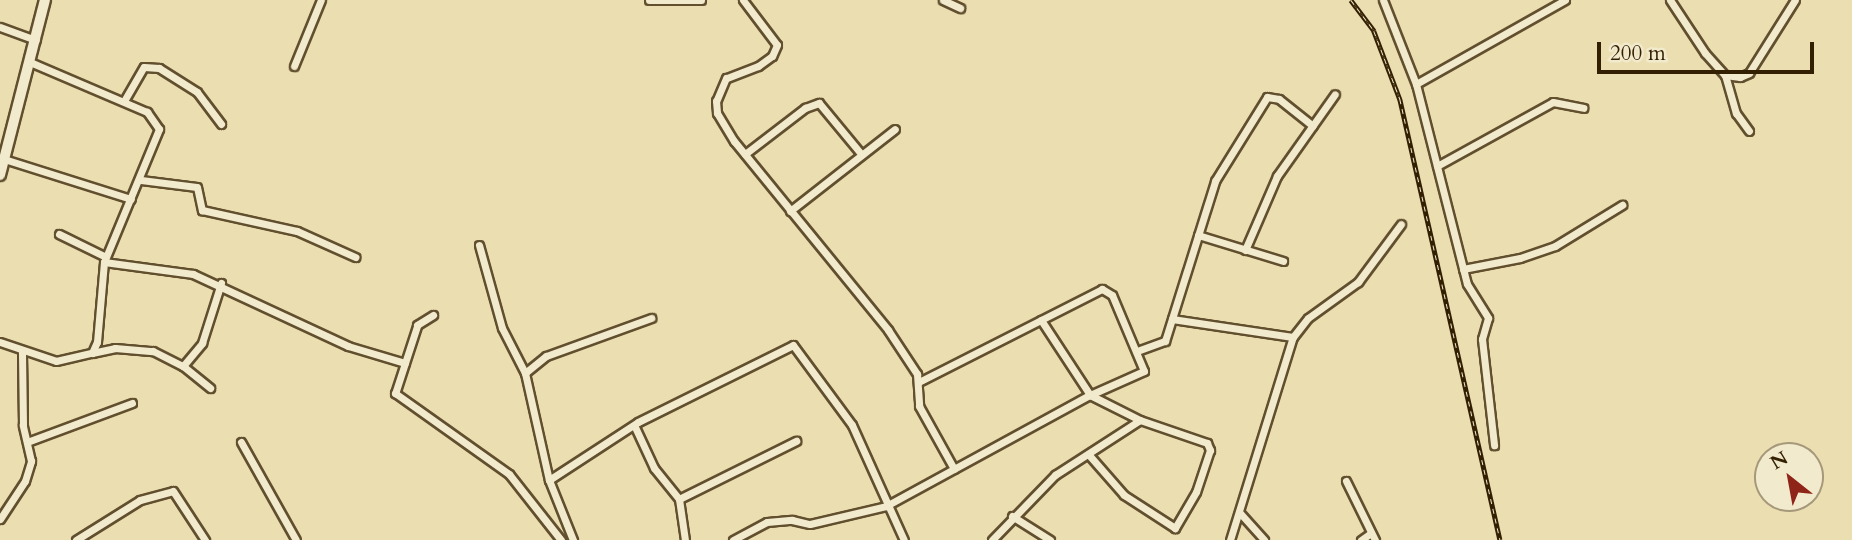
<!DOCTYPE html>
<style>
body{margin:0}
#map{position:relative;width:1852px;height:540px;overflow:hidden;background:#ebdeb1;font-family:Cardo,serif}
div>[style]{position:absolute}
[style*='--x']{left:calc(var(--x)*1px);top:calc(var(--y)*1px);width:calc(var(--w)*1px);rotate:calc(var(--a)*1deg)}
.roads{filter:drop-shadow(2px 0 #614f2e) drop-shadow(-2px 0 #614f2e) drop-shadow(0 2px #614f2e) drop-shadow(0 -2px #614f2e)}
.minor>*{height:7px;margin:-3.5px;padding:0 3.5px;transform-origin:3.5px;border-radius:3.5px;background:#f2eacc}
.secondary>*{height:10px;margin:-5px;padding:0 5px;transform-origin:5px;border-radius:5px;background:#f2eacc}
.rail>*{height:4.5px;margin-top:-2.25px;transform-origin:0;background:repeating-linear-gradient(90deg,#f2eacc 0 5px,#331f02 0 10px);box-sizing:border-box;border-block:2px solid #331f02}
span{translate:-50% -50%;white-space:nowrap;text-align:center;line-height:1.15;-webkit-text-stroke:6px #f2eacc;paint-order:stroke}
.north{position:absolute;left:1754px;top:442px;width:70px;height:70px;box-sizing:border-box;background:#f2eacc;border:2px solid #a6997b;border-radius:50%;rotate:329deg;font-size:19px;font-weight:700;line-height:28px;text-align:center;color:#331f02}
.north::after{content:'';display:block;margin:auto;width:24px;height:32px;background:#8f2418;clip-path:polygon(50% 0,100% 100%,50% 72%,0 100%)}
.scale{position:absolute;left:1597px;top:42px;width:217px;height:32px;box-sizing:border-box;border:4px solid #331f02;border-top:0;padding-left:9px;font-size:21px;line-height:24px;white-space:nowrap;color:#331f02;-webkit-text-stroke:5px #f2eacc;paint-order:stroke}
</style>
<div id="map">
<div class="roads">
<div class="minor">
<div style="--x:649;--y:0;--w:52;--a:0"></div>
<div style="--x:743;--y:0;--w:56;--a:52.9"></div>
<div style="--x:777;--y:45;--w:12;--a:114"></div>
<div style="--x:772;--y:56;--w:17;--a:144"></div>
<div style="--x:758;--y:66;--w:34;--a:159"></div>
<div style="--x:726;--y:78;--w:25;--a:113"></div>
<div style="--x:716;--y:101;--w:12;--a:85"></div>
<div style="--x:717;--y:113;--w:33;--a:59"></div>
<div style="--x:734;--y:141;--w:244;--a:50.8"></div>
<div style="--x:888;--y:330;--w:53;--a:56.6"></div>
<div style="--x:917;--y:374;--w:32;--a:86"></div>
<div style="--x:919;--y:406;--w:72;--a:60.9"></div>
<div style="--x:943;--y:0;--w:19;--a:25"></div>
<div style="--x:1383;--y:0;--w:90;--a:68.6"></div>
<div style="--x:1416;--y:84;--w:206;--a:75.7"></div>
<div style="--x:1467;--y:284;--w:40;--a:58"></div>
<div style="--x:1488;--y:318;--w:22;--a:106"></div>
<div style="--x:1482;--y:339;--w:107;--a:83.5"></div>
<div style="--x:1670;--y:0;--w:64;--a:56.6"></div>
<div style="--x:1705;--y:53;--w:30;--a:48"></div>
<div style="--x:1725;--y:75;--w:40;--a:74"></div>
<div style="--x:1736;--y:113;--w:22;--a:54"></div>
<div style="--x:0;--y:27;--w:38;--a:20"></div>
<div style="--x:294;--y:66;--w:71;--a:-67.8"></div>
<div style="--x:1725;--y:75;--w:15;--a:8"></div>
<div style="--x:1740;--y:77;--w:10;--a:-24"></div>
<div style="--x:1749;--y:73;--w:86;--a:-57.8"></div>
<div style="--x:1416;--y:84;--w:171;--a:-29.4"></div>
<div style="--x:124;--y:101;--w:39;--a:-60"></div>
<div style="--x:144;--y:67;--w:15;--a:4"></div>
<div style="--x:159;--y:68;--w:45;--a:32.3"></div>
<div style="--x:197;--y:92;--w:40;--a:53"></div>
<div style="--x:745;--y:154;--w:76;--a:-37.5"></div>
<div style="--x:805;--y:108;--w:15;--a:-20"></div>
<div style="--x:819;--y:103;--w:67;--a:50.4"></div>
<div style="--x:4;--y:159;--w:133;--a:17.5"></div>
<div style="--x:1437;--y:166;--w:132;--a:-28.9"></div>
<div style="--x:1553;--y:102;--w:31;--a:11"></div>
<div style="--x:141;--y:180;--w:56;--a:7.1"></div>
<div style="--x:197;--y:187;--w:24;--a:78"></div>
<div style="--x:202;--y:210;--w:97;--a:12.5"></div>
<div style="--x:297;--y:231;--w:64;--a:24.1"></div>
<div style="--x:790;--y:211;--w:133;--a:-38"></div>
<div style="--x:59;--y:234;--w:52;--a:26.1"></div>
<div style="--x:1198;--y:235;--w:89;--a:17"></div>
<div style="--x:479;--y:245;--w:86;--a:74.5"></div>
<div style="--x:502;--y:328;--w:51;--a:62.9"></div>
<div style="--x:525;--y:373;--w:110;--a:77.4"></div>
<div style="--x:549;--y:480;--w:65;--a:68.2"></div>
<div style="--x:1245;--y:250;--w:81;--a:-66.6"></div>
<div style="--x:1277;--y:176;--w:100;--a:-54.7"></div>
<div style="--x:104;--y:262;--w:90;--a:7.7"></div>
<div style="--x:193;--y:274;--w:171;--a:24.9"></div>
<div style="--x:348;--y:346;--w:59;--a:16.6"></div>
<div style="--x:405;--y:363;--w:32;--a:108"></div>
<div style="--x:395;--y:393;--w:140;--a:35.4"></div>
<div style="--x:509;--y:474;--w:84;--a:51.8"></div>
<div style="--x:1463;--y:269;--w:58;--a:-10.9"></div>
<div style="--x:1520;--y:258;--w:37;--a:-19"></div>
<div style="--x:1555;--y:246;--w:79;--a:-31.5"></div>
<div style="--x:1172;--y:319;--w:122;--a:8.5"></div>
<div style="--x:1041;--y:320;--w:90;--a:56.8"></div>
<div style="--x:1090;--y:395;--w:56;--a:26.6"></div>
<div style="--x:1140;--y:420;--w:71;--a:18.9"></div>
<div style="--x:1207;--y:443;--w:8;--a:67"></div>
<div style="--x:1210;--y:450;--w:44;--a:108.4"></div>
<div style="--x:1196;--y:492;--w:42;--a:120.3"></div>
<div style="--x:1175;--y:528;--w:61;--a:-147.1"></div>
<div style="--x:1124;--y:495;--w:53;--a:-131.2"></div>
<div style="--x:0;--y:342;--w:59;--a:18.7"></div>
<div style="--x:56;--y:361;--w:37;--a:-13"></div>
<div style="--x:92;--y:353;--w:12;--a:-66"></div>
<div style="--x:97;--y:342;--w:80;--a:-85"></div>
<div style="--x:104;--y:262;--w:144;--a:-67.5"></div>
<div style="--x:159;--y:129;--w:21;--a:-125"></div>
<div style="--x:147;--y:112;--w:127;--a:-156.9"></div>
<div style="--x:1137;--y:351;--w:30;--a:-20"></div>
<div style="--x:1165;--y:341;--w:168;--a:-72.6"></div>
<div style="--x:1215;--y:181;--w:99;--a:-58.2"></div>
<div style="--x:1267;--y:97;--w:12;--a:9"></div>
<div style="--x:1279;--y:99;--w:43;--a:38.5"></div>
<div style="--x:92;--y:353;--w:24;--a:-12"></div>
<div style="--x:115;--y:348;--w:38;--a:5"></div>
<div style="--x:153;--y:351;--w:34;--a:27"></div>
<div style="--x:183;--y:366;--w:35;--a:39"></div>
<div style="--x:405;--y:363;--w:40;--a:-72"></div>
<div style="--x:417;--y:325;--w:19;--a:-32"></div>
<div style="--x:183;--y:366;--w:30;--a:-50"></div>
<div style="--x:202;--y:343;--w:63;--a:-72.4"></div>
<div style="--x:525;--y:373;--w:27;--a:-39"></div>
<div style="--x:546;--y:356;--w:112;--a:-19.9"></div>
<div style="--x:635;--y:427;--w:45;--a:65.1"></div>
<div style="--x:654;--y:468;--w:40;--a:51"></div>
<div style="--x:679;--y:499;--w:41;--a:81.7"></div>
<div style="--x:27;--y:442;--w:112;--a:-20.4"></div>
<div style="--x:241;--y:442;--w:112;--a:60.7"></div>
<div style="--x:549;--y:480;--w:106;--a:-33.1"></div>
<div style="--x:638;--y:422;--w:173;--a:-26.4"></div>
<div style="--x:793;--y:345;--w:99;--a:53.6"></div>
<div style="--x:852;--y:425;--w:126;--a:65.7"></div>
<div style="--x:1346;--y:481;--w:66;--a:63.8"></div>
<div style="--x:679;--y:499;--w:131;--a:-26.4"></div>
<div style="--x:1240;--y:513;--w:36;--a:48"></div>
<div style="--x:1012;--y:516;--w:45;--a:32.3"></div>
<div style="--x:0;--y:519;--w:45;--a:-56.7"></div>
<div style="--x:25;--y:481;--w:21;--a:-73"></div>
<div style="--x:31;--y:461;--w:37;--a:-103"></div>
<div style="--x:23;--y:425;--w:73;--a:-90.8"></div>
<div style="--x:76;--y:540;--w:75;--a:-32"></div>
<div style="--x:140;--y:500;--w:34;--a:-15"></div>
<div style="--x:173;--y:491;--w:59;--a:56.9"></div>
<div style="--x:733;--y:540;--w:38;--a:-28"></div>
<div style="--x:767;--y:522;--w:25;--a:-5"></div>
<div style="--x:792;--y:520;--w:18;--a:13"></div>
<div style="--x:810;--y:524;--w:78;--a:-13.3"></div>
<div style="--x:886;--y:506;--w:232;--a:-28.6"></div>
<div style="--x:1090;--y:395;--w:59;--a:-24"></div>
<div style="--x:1144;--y:371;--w:82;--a:-112.8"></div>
<div style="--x:1112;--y:295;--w:12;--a:-149"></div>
<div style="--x:1102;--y:289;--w:205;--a:153.1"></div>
<div style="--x:992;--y:540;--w:91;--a:-45.9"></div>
<div style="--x:1055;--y:475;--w:101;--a:-32.9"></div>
<div style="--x:1230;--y:540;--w:213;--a:-72.8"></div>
<div style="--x:1293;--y:337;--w:24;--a:-52"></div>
<div style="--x:1308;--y:318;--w:62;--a:-35.8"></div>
<div style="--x:1358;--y:282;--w:72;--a:-53.4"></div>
<div style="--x:1361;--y:540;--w:12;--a:-35"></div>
</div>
<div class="secondary">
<div style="--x:0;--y:175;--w:181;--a:-75.6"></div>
</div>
</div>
<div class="rail">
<div style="--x:1351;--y:0;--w:39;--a:53"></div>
<div style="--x:1374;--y:31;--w:73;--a:69.1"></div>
<div style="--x:1400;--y:99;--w:452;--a:77.2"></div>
</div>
<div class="north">N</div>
<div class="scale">200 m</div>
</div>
